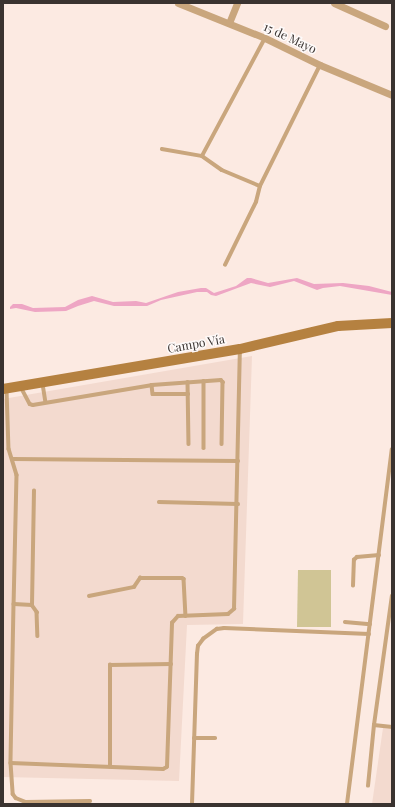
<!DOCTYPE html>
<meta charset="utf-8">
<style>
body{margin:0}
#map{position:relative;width:395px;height:807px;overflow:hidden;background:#fceae2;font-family:"Playfair Display",serif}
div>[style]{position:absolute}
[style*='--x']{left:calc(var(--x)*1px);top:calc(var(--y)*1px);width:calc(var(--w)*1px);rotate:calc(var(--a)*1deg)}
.built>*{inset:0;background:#f3dacf}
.green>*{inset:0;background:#d0c595}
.water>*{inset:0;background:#eea6c4}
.lane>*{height:3.5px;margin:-1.75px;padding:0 1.75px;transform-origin:1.75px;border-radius:1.75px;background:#c9a67d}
.street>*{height:7px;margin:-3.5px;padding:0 3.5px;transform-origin:3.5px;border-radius:3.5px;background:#c9a67d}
.secondary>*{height:10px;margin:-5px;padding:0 5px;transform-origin:5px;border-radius:5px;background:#b58140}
span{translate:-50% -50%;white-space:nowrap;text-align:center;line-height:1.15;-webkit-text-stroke:3px #fefaf9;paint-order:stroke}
.street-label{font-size:12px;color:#3a3330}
.frame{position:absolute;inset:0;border:4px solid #3a3330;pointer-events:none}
</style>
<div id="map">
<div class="built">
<div style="clip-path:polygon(252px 356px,243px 624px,187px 625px,179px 781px,3px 777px,3px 399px)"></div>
<div style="clip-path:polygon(383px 728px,392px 729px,392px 804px,372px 804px)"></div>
</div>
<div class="green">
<div style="clip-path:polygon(298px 570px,331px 570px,331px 627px,297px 627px)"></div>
</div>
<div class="water">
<div style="clip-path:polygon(247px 278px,251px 278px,268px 283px,297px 278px,314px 284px,343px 283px,369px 286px,392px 292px,392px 295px,340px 286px,323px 288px,317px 290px,294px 281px,270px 287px,251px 283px,216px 296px,211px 295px,207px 292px,197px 292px,161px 300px,147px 306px,114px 306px,94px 301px,78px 306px,66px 311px,35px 312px,16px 308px,10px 309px,10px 307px,13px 304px,22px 304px,33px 308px,65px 307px,78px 300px,92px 296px,113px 302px,136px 301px,146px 303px,178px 292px,201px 288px,206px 288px,214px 293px,236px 286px)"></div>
</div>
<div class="lane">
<div style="--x:162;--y:149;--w:41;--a:9.9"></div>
<div style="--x:202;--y:156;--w:24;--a:35"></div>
<div style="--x:222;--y:170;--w:41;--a:22.8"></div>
<div style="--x:202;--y:156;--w:134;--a:-61.9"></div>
<div style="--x:225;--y:265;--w:70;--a:-63.8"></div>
<div style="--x:256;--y:202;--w:16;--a:-76"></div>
<div style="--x:260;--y:186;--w:135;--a:-63.6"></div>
<div style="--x:204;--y:381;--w:67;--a:90"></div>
<div style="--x:188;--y:382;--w:62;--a:89.1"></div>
<div style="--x:43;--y:384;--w:18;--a:81"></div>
<div style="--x:152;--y:385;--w:9;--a:84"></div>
<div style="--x:153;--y:394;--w:35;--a:0"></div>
<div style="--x:21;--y:387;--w:19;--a:62"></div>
<div style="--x:30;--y:404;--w:3;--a:18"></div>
<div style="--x:33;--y:405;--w:121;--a:-9.5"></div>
<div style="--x:152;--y:385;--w:69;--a:-4.1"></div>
<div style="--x:221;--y:380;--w:3;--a:45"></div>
<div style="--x:223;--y:382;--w:62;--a:90.9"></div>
<div style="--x:7;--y:390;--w:59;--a:88.1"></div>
<div style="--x:9;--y:449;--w:27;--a:73"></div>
<div style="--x:17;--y:475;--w:129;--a:91.3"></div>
<div style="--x:14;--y:604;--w:18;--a:3"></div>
<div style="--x:32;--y:605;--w:114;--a:-89"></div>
<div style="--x:13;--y:459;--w:225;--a:0.5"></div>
<div style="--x:159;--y:502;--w:79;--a:1.5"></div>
<div style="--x:353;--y:586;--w:26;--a:-88"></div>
<div style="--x:354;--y:560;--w:4;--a:-45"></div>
<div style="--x:357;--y:557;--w:22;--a:-5"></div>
<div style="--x:89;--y:596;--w:46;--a:-11.3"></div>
<div style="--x:134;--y:587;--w:11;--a:-56"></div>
<div style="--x:140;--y:578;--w:42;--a:0"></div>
<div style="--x:182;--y:578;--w:2;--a:27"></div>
<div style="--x:184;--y:579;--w:37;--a:87"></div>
<div style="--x:14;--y:604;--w:159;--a:91.1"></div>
<div style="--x:11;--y:763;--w:152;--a:2.3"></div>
<div style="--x:163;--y:769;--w:4;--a:-27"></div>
<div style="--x:167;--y:767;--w:144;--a:-88"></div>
<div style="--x:172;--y:623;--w:9;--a:-49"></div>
<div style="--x:178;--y:616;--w:50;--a:-2.3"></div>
<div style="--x:228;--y:614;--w:8;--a:-40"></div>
<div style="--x:234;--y:609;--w:259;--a:-88.7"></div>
<div style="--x:32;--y:605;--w:9;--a:54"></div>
<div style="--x:37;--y:612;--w:24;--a:88"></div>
<div style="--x:345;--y:622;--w:25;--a:5"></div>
<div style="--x:374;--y:725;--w:18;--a:6"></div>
<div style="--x:194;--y:738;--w:21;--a:0"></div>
<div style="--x:11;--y:763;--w:31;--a:86"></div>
<div style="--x:13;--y:794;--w:5;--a:53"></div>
<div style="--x:16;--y:798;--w:11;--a:22"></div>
<div style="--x:110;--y:767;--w:102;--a:-90"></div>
<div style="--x:110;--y:665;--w:61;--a:-0.9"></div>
<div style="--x:368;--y:786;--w:61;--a:-84.4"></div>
<div style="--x:374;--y:725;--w:130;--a:-82.1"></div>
<div style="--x:26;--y:802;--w:64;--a:-0.9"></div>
<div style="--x:192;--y:804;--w:150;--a:-88.1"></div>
<div style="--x:197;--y:654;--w:8;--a:-83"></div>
<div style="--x:198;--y:646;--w:9;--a:-54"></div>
<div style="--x:203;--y:639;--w:17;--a:-36"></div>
<div style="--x:217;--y:629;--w:7;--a:-8"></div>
<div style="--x:224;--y:628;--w:145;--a:2.4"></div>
<div style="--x:347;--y:804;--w:357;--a:-82.8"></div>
</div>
<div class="street">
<div style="--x:178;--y:3;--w:94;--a:21.9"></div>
<div style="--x:265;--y:38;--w:61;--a:26.1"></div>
<div style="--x:320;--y:65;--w:78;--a:22.6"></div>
<div style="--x:334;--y:3;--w:56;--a:24.3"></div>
<div style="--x:229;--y:23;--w:22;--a:-68"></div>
</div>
<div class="secondary">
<div style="--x:3;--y:389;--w:240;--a:-9.6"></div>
<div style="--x:240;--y:349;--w:101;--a:-13.2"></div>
<div style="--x:338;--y:326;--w:54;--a:-3.2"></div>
</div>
<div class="street-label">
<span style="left:290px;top:38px;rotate:25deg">15 de Mayo</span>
<span style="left:196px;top:344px;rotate:-10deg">Campo Vía</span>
</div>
<div class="frame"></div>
</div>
